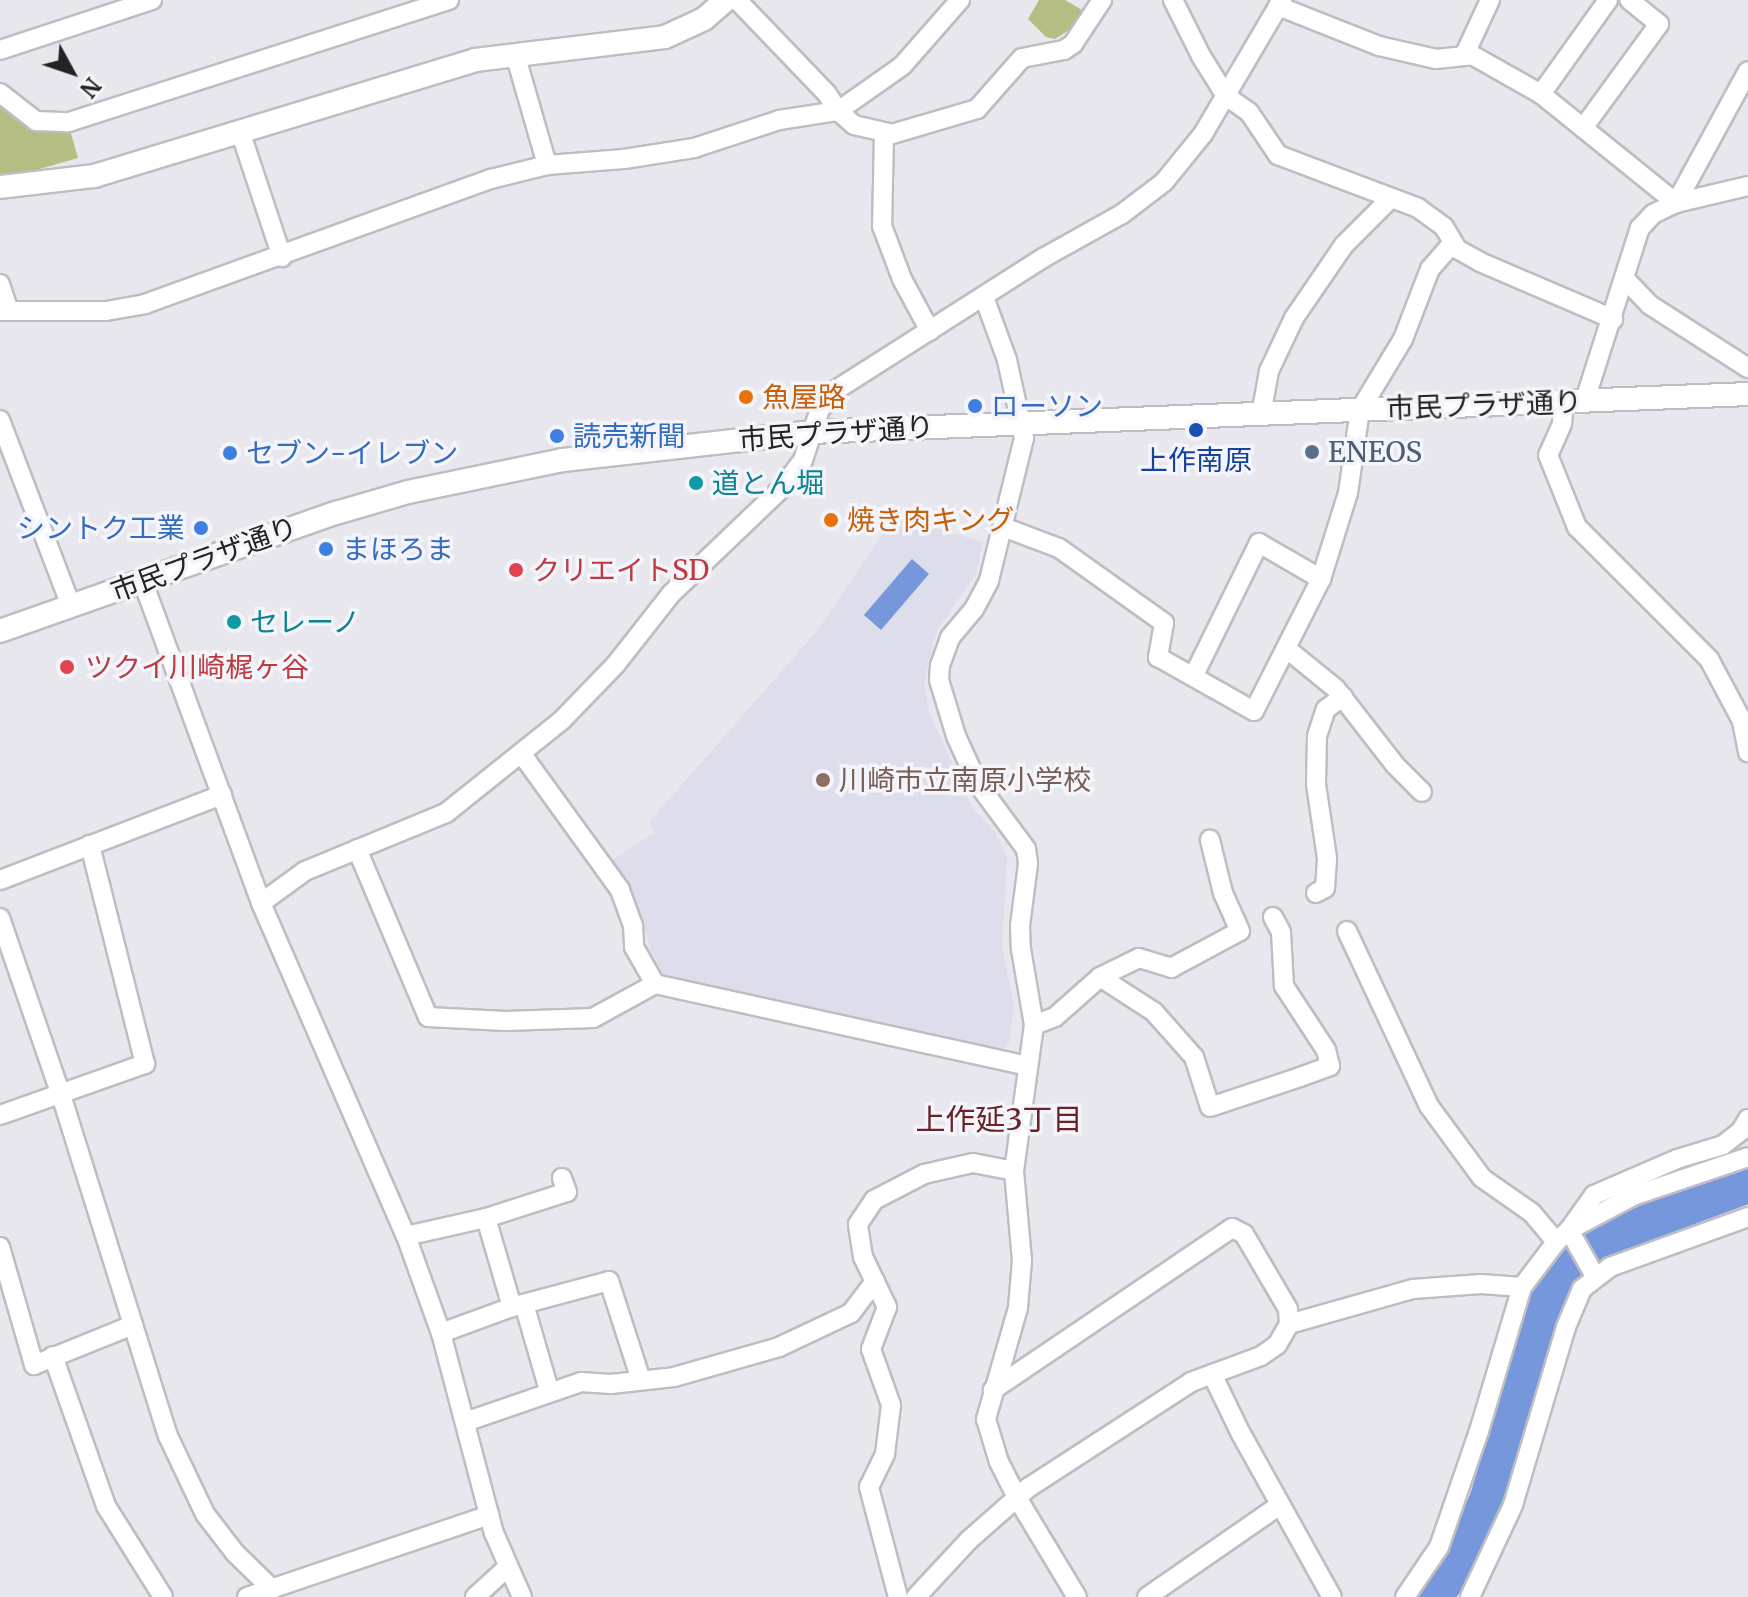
<!DOCTYPE html>
<meta charset="utf-8">
<style>
body{margin:0}
#map{position:relative;width:1748px;height:1597px;overflow:hidden;background:#e7e7ed;font-family:Merriweather,"Noto Sans JP",serif}
div>[style]{position:absolute}
[style*='--x']{left:calc(var(--x)*1px);top:calc(var(--y)*1px);width:calc(var(--w)*1px);rotate:calc(var(--a)*1deg)}
.built>*{inset:0;background:#deddeb}
.green>*{inset:0;background:#b6bd83}
.water>*{inset:0;background:#7697db}
.river>*{height:36px;margin:-18px;padding:0 18px;transform-origin:18px;border-radius:18px;background:#7697db}
.roads{filter:drop-shadow(2px 0 #bdbdc3) drop-shadow(-2px 0 #bdbdc3) drop-shadow(0 2px #bdbdc3) drop-shadow(0 -2px #bdbdc3)}
.minor>*{height:18px;margin:-9px;padding:0 9px;transform-origin:9px;border-radius:9px;background:#fff}
.tertiary>*{height:22px;margin:-11px;padding:0 11px;transform-origin:11px;border-radius:11px;background:#fff}
.dots>*{width:22px;height:22px;translate:-50% -50%;box-sizing:border-box;border:4px solid #f4f4fb;border-radius:50%}
span{translate:-50% -50%;white-space:nowrap;text-align:center;line-height:1.15;-webkit-text-stroke:7px #f4f4fb;paint-order:stroke}
.food-label{font-size:28px;color:#c56008}
.left{translate:0 -50%;text-align:left}
.street-label{font-size:28px;color:#232225}
.shop-label{font-size:28px;color:#366cbe}
.right{translate:-100% -50%;text-align:right}
.service-label{font-size:28px;color:#4e5e75}
.transit-label{font-size:28px;color:#164399}
.culture-label{font-size:28px;color:#0d838f}
.health-label{font-size:28px;color:#be3a42}
.education-label{font-size:28px;color:#785e54}
.neighbourhood-label{font-size:30px;color:#692327}
.north{position:absolute;left:32px;top:32px;width:80px;height:80px;-webkit-text-stroke:6px #f4f4fb;paint-order:stroke;rotate:130deg;font-size:22px;font-weight:700;line-height:32px;text-align:center;color:#232225}
.north::after{content:'';display:block;margin:auto;width:28px;height:36px;background:#232225;clip-path:polygon(50% 0,100% 100%,50% 72%,0 100%)}
</style>
<div id="map">
<div class="built">
<div style="clip-path:polygon(895px 516px,983px 542px,976px 573px,936px 632px,924px 683px,929px 712px,972px 807px,995px 832px,1007px 857px,1002px 948px,1014px 1006px,1009px 1043px,1003px 1049px,666px 978px,652px 953px,632px 890px,610px 861px,655px 832px,649px 822px,817px 631px)"></div>
</div>
<div class="green">
<div style="clip-path:polygon(1039px 0,1065px 0,1082px 10px,1069px 30px,1055px 39px,1046px 37px,1028px 19px)"></div>
<div style="clip-path:polygon(0 107px,34px 129px,52px 133px,70px 130px,78px 158px,29px 172px,0 175px)"></div>
</div>
<div class="water">
<div style="clip-path:polygon(912px 559px,929px 574px,881px 630px,864px 615px)"></div>
</div>
<div class="river">
<div style="--x:1434;--y:1597;--w:35;--a:-53"></div>
<div style="--x:1455;--y:1569;--w:75;--a:-64.8"></div>
<div style="--x:1487;--y:1501;--w:222;--a:-73.3"></div>
<div style="--x:1551;--y:1288;--w:35;--a:-55"></div>
<div style="--x:1571;--y:1259;--w:40;--a:-32"></div>
<div style="--x:1605;--y:1238;--w:153;--a:-20.3"></div>
</div>
<div class="roads">
<div class="minor">
<div style="--x:737;--y:0;--w:130;--a:46.2"></div>
<div style="--x:827;--y:94;--w:20;--a:57"></div>
<div style="--x:838;--y:111;--w:21;--a:41"></div>
<div style="--x:854;--y:125;--w:39;--a:13"></div>
<div style="--x:892;--y:134;--w:89;--a:-16.4"></div>
<div style="--x:977;--y:109;--w:68;--a:-48.6"></div>
<div style="--x:1022;--y:58;--w:43;--a:-10.8"></div>
<div style="--x:1064;--y:50;--w:11;--a:-34"></div>
<div style="--x:1073;--y:44;--w:53;--a:-56.6"></div>
<div style="--x:1173;--y:0;--w:63;--a:63.4"></div>
<div style="--x:1201;--y:56;--w:47;--a:58"></div>
<div style="--x:1226;--y:96;--w:28;--a:35"></div>
<div style="--x:1249;--y:112;--w:52;--a:56"></div>
<div style="--x:1278;--y:155;--w:150;--a:20.7"></div>
<div style="--x:1418;--y:208;--w:32;--a:36"></div>
<div style="--x:1444;--y:227;--w:26;--a:59"></div>
<div style="--x:1457;--y:249;--w:26;--a:29"></div>
<div style="--x:1480;--y:262;--w:145;--a:23.2"></div>
<div style="--x:1278;--y:6;--w:109;--a:21.6"></div>
<div style="--x:1379;--y:46;--w:58;--a:12.8"></div>
<div style="--x:1436;--y:59;--w:36;--a:-6"></div>
<div style="--x:1472;--y:55;--w:79;--a:29.5"></div>
<div style="--x:1541;--y:94;--w:174;--a:38.9"></div>
<div style="--x:1676;--y:203;--w:74;--a:-13.3"></div>
<div style="--x:0;--y:50;--w:160;--a:-18.2"></div>
<div style="--x:515;--y:54;--w:116;--a:73.9"></div>
<div style="--x:1464;--y:56;--w:62;--a:-65.1"></div>
<div style="--x:0;--y:93;--w:46;--a:37.9"></div>
<div style="--x:36;--y:121;--w:33;--a:2"></div>
<div style="--x:69;--y:122;--w:399;--a:-17.8"></div>
<div style="--x:1541;--y:94;--w:115;--a:-54.5"></div>
<div style="--x:1583;--y:128;--w:129;--a:-53.8"></div>
<div style="--x:1659;--y:24;--w:38;--a:-141"></div>
<div style="--x:240;--y:131;--w:133;--a:71.6"></div>
<div style="--x:884;--y:134;--w:92;--a:91.2"></div>
<div style="--x:882;--y:226;--w:57;--a:69.3"></div>
<div style="--x:902;--y:279;--w:59;--a:61.7"></div>
<div style="--x:1625;--y:279;--w:36;--a:46"></div>
<div style="--x:1650;--y:305;--w:117;--a:32.7"></div>
<div style="--x:0;--y:284;--w:28;--a:72"></div>
<div style="--x:984;--y:297;--w:67;--a:69.9"></div>
<div style="--x:1007;--y:360;--w:80;--a:77.7"></div>
<div style="--x:1024;--y:438;--w:147;--a:103.8"></div>
<div style="--x:989;--y:581;--w:32;--a:118"></div>
<div style="--x:974;--y:609;--w:38;--a:130"></div>
<div style="--x:950;--y:638;--w:29;--a:110"></div>
<div style="--x:940;--y:665;--w:15;--a:94"></div>
<div style="--x:939;--y:680;--w:59;--a:73.1"></div>
<div style="--x:956;--y:736;--w:53;--a:65.4"></div>
<div style="--x:978;--y:784;--w:81;--a:53.6"></div>
<div style="--x:1026;--y:849;--w:15;--a:82"></div>
<div style="--x:1028;--y:864;--w:63;--a:97.4"></div>
<div style="--x:1020;--y:926;--w:23;--a:88"></div>
<div style="--x:1021;--y:949;--w:77;--a:80.3"></div>
<div style="--x:1034;--y:1025;--w:147;--a:97.8"></div>
<div style="--x:1014;--y:1171;--w:89;--a:84.9"></div>
<div style="--x:1022;--y:1260;--w:48;--a:94.8"></div>
<div style="--x:1018;--y:1308;--w:116;--a:106.1"></div>
<div style="--x:986;--y:1419;--w:45;--a:73.2"></div>
<div style="--x:999;--y:1462;--w:38;--a:63"></div>
<div style="--x:1016;--y:1496;--w:118;--a:58.9"></div>
<div style="--x:0;--y:311;--w:106;--a:0"></div>
<div style="--x:106;--y:311;--w:40;--a:-10"></div>
<div style="--x:145;--y:304;--w:368;--a:-19.9"></div>
<div style="--x:491;--y:179;--w:58;--a:-14"></div>
<div style="--x:547;--y:165;--w:77;--a:-4.5"></div>
<div style="--x:624;--y:159;--w:71;--a:-8.9"></div>
<div style="--x:694;--y:148;--w:89;--a:-18.2"></div>
<div style="--x:779;--y:120;--w:60;--a:-8.7"></div>
<div style="--x:838;--y:111;--w:78;--a:-35.1"></div>
<div style="--x:902;--y:66;--w:88;--a:-48.7"></div>
<div style="--x:1585;--y:400;--w:181;--a:-72.3"></div>
<div style="--x:1640;--y:228;--w:19;--a:-47"></div>
<div style="--x:1653;--y:214;--w:25;--a:-26"></div>
<div style="--x:1676;--y:203;--w:150;--a:-61.4"></div>
<div style="--x:1564;--y:401;--w:23;--a:95"></div>
<div style="--x:1562;--y:424;--w:34;--a:114"></div>
<div style="--x:1548;--y:455;--w:78;--a:68.1"></div>
<div style="--x:1577;--y:527;--w:187;--a:45"></div>
<div style="--x:1709;--y:659;--w:70;--a:62"></div>
<div style="--x:1742;--y:721;--w:32;--a:79"></div>
<div style="--x:1261;--y:415;--w:45;--a:-79.7"></div>
<div style="--x:1269;--y:371;--w:59;--a:-64.7"></div>
<div style="--x:1294;--y:318;--w:88;--a:-55.6"></div>
<div style="--x:1344;--y:245;--w:65;--a:-45"></div>
<div style="--x:0;--y:420;--w:199;--a:69.1"></div>
<div style="--x:1003;--y:527;--w:60;--a:20.6"></div>
<div style="--x:1059;--y:548;--w:129;--a:35.5"></div>
<div style="--x:1164;--y:623;--w:35;--a:100"></div>
<div style="--x:1158;--y:657;--w:110;--a:29.4"></div>
<div style="--x:1254;--y:711;--w:148;--a:-63.1"></div>
<div style="--x:1321;--y:579;--w:90;--a:-72.6"></div>
<div style="--x:1348;--y:493;--w:84;--a:-81.8"></div>
<div style="--x:1360;--y:410;--w:83;--a:-58.8"></div>
<div style="--x:1403;--y:339;--w:75;--a:-68.9"></div>
<div style="--x:1430;--y:269;--w:33;--a:-49"></div>
<div style="--x:143;--y:582;--w:342;--a:69.8"></div>
<div style="--x:261;--y:903;--w:363;--a:66.5"></div>
<div style="--x:406;--y:1236;--w:103;--a:70.2"></div>
<div style="--x:441;--y:1333;--w:207;--a:75.2"></div>
<div style="--x:494;--y:1533;--w:70;--a:66.4"></div>
<div style="--x:1287;--y:649;--w:63;--a:39.2"></div>
<div style="--x:1336;--y:689;--w:96;--a:52.2"></div>
<div style="--x:1395;--y:765;--w:38;--a:45"></div>
<div style="--x:1194;--y:675;--w:147;--a:-63.8"></div>
<div style="--x:1259;--y:543;--w:72;--a:30.1"></div>
<div style="--x:521;--y:753;--w:169;--a:54.1"></div>
<div style="--x:620;--y:890;--w:37;--a:70"></div>
<div style="--x:633;--y:925;--w:22;--a:87"></div>
<div style="--x:634;--y:947;--w:43;--a:60.4"></div>
<div style="--x:357;--y:849;--w:182;--a:67.1"></div>
<div style="--x:428;--y:1017;--w:78;--a:2.9"></div>
<div style="--x:506;--y:1021;--w:87;--a:-2"></div>
<div style="--x:593;--y:1018;--w:71;--a:-28.7"></div>
<div style="--x:655;--y:984;--w:382;--a:12.4"></div>
<div style="--x:0;--y:880;--w:238;--a:-21"></div>
<div style="--x:1316;--y:893;--w:10;--a:-29"></div>
<div style="--x:1325;--y:888;--w:30;--a:-86"></div>
<div style="--x:1327;--y:858;--w:75;--a:-98.5"></div>
<div style="--x:1316;--y:784;--w:48;--a:-88.8"></div>
<div style="--x:1317;--y:736;--w:28;--a:-72"></div>
<div style="--x:1326;--y:709;--w:21;--a:-35"></div>
<div style="--x:261;--y:903;--w:54;--a:-36"></div>
<div style="--x:305;--y:871;--w:152;--a:-22.4"></div>
<div style="--x:446;--y:813;--w:149;--a:-38.7"></div>
<div style="--x:562;--y:720;--w:78;--a:-46"></div>
<div style="--x:616;--y:664;--w:89;--a:-51.8"></div>
<div style="--x:671;--y:594;--w:153;--a:-43.7"></div>
<div style="--x:782;--y:488;--w:35;--a:-53"></div>
<div style="--x:803;--y:460;--w:54;--a:-71.6"></div>
<div style="--x:820;--y:409;--w:28;--a:-48"></div>
<div style="--x:839;--y:388;--w:242;--a:-32.5"></div>
<div style="--x:1043;--y:258;--w:90;--a:-29.1"></div>
<div style="--x:1122;--y:214;--w:53;--a:-37.3"></div>
<div style="--x:1164;--y:182;--w:62;--a:-50.9"></div>
<div style="--x:1203;--y:134;--w:156;--a:-59.5"></div>
<div style="--x:0;--y:918;--w:187;--a:71"></div>
<div style="--x:61;--y:1095;--w:357;--a:72.6"></div>
<div style="--x:168;--y:1436;--w:86;--a:64.6"></div>
<div style="--x:205;--y:1514;--w:49;--a:52.4"></div>
<div style="--x:235;--y:1553;--w:52;--a:44.2"></div>
<div style="--x:1347;--y:931;--w:193;--a:64.9"></div>
<div style="--x:1429;--y:1106;--w:89;--a:53.6"></div>
<div style="--x:1482;--y:1178;--w:61;--a:35"></div>
<div style="--x:1532;--y:1213;--w:38;--a:50"></div>
<div style="--x:1100;--y:977;--w:64;--a:32.9"></div>
<div style="--x:1154;--y:1012;--w:60;--a:48.4"></div>
<div style="--x:1194;--y:1057;--w:52;--a:72.3"></div>
<div style="--x:1210;--y:1107;--w:95;--a:-18.4"></div>
<div style="--x:1300;--y:1077;--w:32;--a:-20"></div>
<div style="--x:1330;--y:1066;--w:16;--a:-104"></div>
<div style="--x:1326;--y:1050;--w:77;--a:-123.3"></div>
<div style="--x:1284;--y:986;--w:54;--a:-93.2"></div>
<div style="--x:1281;--y:932;--w:17;--a:-118"></div>
<div style="--x:1034;--y:1025;--w:22;--a:-21"></div>
<div style="--x:1055;--y:1017;--w:60;--a:-41.6"></div>
<div style="--x:1100;--y:977;--w:43;--a:-26"></div>
<div style="--x:1139;--y:958;--w:34;--a:17"></div>
<div style="--x:1171;--y:968;--w:78;--a:-28.2"></div>
<div style="--x:1240;--y:931;--w:42;--a:-114.1"></div>
<div style="--x:1223;--y:893;--w:55;--a:-103.8"></div>
<div style="--x:0;--y:1115;--w:154;--a:-19.4"></div>
<div style="--x:145;--y:1064;--w:226;--a:-104.1"></div>
<div style="--x:486;--y:1218;--w:93;--a:73.7"></div>
<div style="--x:406;--y:1236;--w:82;--a:-12.7"></div>
<div style="--x:486;--y:1218;--w:85;--a:-17.8"></div>
<div style="--x:567;--y:1192;--w:15;--a:-110"></div>
<div style="--x:0;--y:1247;--w:123;--a:73.9"></div>
<div style="--x:34;--y:1365;--w:107;--a:-22"></div>
<div style="--x:1595;--y:1276;--w:53;--a:-119.5"></div>
<div style="--x:1569;--y:1230;--w:43;--a:-54.5"></div>
<div style="--x:1594;--y:1195;--w:90;--a:-23.4"></div>
<div style="--x:1677;--y:1159;--w:48;--a:-16.9"></div>
<div style="--x:1723;--y:1145;--w:23;--a:-38"></div>
<div style="--x:1741;--y:1131;--w:14;--a:-60"></div>
<div style="--x:524;--y:1304;--w:90;--a:73.8"></div>
<div style="--x:1289;--y:1324;--w:129;--a:-15.8"></div>
<div style="--x:1413;--y:1289;--w:68;--a:-4.2"></div>
<div style="--x:1481;--y:1284;--w:41;--a:4.2"></div>
<div style="--x:441;--y:1333;--w:76;--a:-20.1"></div>
<div style="--x:512;--y:1307;--w:100;--a:-15"></div>
<div style="--x:609;--y:1281;--w:104;--a:72.1"></div>
<div style="--x:53;--y:1356;--w:159;--a:70.5"></div>
<div style="--x:106;--y:1506;--w:107;--a:57.9"></div>
<div style="--x:1212;--y:1374;--w:64;--a:64.2"></div>
<div style="--x:1240;--y:1432;--w:189;--a:60.9"></div>
<div style="--x:465;--y:1422;--w:123;--a:-19"></div>
<div style="--x:581;--y:1382;--w:30;--a:4"></div>
<div style="--x:611;--y:1384;--w:63;--a:-6.3"></div>
<div style="--x:674;--y:1377;--w:109;--a:-15.9"></div>
<div style="--x:779;--y:1347;--w:80;--a:-25.3"></div>
<div style="--x:851;--y:1313;--w:40;--a:-53"></div>
<div style="--x:247;--y:1597;--w:256;--a:-18.7"></div>
<div style="--x:475;--y:1597;--w:45;--a:-42.3"></div>
<div style="--x:898;--y:1597;--w:114;--a:-104.8"></div>
<div style="--x:869;--y:1487;--w:37;--a:-64"></div>
<div style="--x:885;--y:1454;--w:49;--a:-83"></div>
<div style="--x:891;--y:1405;--w:59;--a:-109.7"></div>
<div style="--x:871;--y:1349;--w:45;--a:-69.1"></div>
<div style="--x:887;--y:1307;--w:55;--a:-115.6"></div>
<div style="--x:863;--y:1257;--w:33;--a:-99"></div>
<div style="--x:858;--y:1224;--w:29;--a:-56"></div>
<div style="--x:874;--y:1200;--w:56;--a:-27.5"></div>
<div style="--x:924;--y:1174;--w:50;--a:-12.7"></div>
<div style="--x:973;--y:1163;--w:42;--a:11"></div>
<div style="--x:916;--y:1597;--w:78;--a:-47.1"></div>
<div style="--x:969;--y:1540;--w:79;--a:-41.4"></div>
<div style="--x:1028;--y:1488;--w:194;--a:-33"></div>
<div style="--x:1191;--y:1382;--w:75;--a:-20.4"></div>
<div style="--x:1261;--y:1356;--w:19;--a:-35"></div>
<div style="--x:1277;--y:1345;--w:24;--a:-60"></div>
<div style="--x:1289;--y:1324;--w:15;--a:-94"></div>
<div style="--x:1288;--y:1309;--w:87;--a:-120.4"></div>
<div style="--x:1244;--y:1234;--w:13;--a:-153"></div>
<div style="--x:1232;--y:1228;--w:289;--a:145.9"></div>
<div style="--x:1147;--y:1597;--w:162;--a:-34.7"></div>
<div style="--x:1405;--y:1597;--w:60;--a:-55.8"></div>
<div style="--x:1439;--y:1547;--w:123;--a:-71"></div>
<div style="--x:1479;--y:1431;--w:150;--a:-73.4"></div>
<div style="--x:1522;--y:1287;--w:56;--a:-52.9"></div>
<div style="--x:1556;--y:1242;--w:18;--a:-43"></div>
<div style="--x:1569;--y:1230;--w:72;--a:-28"></div>
<div style="--x:1633;--y:1196;--w:121;--a:-18.7"></div>
<div style="--x:1470;--y:1597;--w:102;--a:-64.9"></div>
<div style="--x:1513;--y:1505;--w:186;--a:-73.4"></div>
<div style="--x:1566;--y:1327;--w:41;--a:-67.2"></div>
<div style="--x:1582;--y:1289;--w:36;--a:-38"></div>
<div style="--x:1610;--y:1267;--w:147;--a:-19.9"></div>
</div>
<div class="tertiary">
<div style="--x:0;--y:187;--w:95;--a:-6.7"></div>
<div style="--x:94;--y:176;--w:398;--a:-16.9"></div>
<div style="--x:475;--y:60;--w:191;--a:-6.9"></div>
<div style="--x:665;--y:37;--w:43;--a:-24.8"></div>
<div style="--x:704;--y:19;--w:29;--a:-41"></div>
<div style="--x:0;--y:631;--w:356;--a:-19.4"></div>
<div style="--x:336;--y:513;--w:75;--a:-16.3"></div>
<div style="--x:408;--y:492;--w:158;--a:-11.7"></div>
<div style="--x:563;--y:460;--w:250;--a:-6.4"></div>
<div style="--x:811;--y:432;--w:938;--a:-2.32"></div>
</div>
</div>
<div class="dots">
<div style="left:746px;top:397px;background:#e8710a"></div>
<div style="left:975px;top:406px;background:#3f7fe0"></div>
<div style="left:1196px;top:430px;background:#1a4fb4"></div>
<div style="left:557px;top:436px;background:#3f7fe0"></div>
<div style="left:1312px;top:452px;background:#5c6f8a"></div>
<div style="left:230px;top:453px;background:#3f7fe0"></div>
<div style="left:696px;top:483px;background:#0f9aa8"></div>
<div style="left:831px;top:520px;background:#e8710a"></div>
<div style="left:201px;top:528px;background:#3f7fe0"></div>
<div style="left:326px;top:549px;background:#3f7fe0"></div>
<div style="left:516px;top:570px;background:#e0444e"></div>
<div style="left:234px;top:622px;background:#0f9aa8"></div>
<div style="left:67px;top:667px;background:#e0444e"></div>
<div style="left:823px;top:780px;background:#8d6e63"></div>
</div>
<div class="food-label">
<span class="left" style="left:762px;top:397px">魚屋路</span>
<span class="left" style="left:847px;top:520px">焼き肉キング</span>
</div>
<div class="street-label">
<span style="left:1484px;top:405px;rotate:-2deg">市民プラザ通り</span>
<span style="left:836px;top:433px;rotate:-4deg">市民プラザ通り</span>
<span style="left:204px;top:559px;rotate:-20deg">市民プラザ通り</span>
</div>
<div class="shop-label">
<span class="left" style="left:991px;top:406px">ローソン</span>
<span class="left" style="left:573px;top:436px">読売新聞</span>
<span class="left" style="left:246px;top:453px">セブン-イレブン</span>
<span class="right" style="left:185px;top:528px">シントク工業</span>
<span class="left" style="left:342px;top:549px">まほろま</span>
</div>
<div class="service-label">
<span class="left" style="left:1328px;top:452px">ENEOS</span>
</div>
<div class="transit-label">
<span style="left:1196px;top:460px">上作南原</span>
</div>
<div class="culture-label">
<span class="left" style="left:712px;top:483px">道とん堀</span>
<span class="left" style="left:250px;top:622px">セレーノ</span>
</div>
<div class="health-label">
<span class="left" style="left:532px;top:570px">クリエイトSD</span>
<span class="left" style="left:85px;top:667px">ツクイ川崎梶ヶ谷</span>
</div>
<div class="education-label">
<span class="left" style="left:839px;top:780px">川崎市立南原小学校</span>
</div>
<div class="neighbourhood-label">
<span style="left:999px;top:1119px">上作延3丁目</span>
</div>
<div class="north">N</div>
</div>
